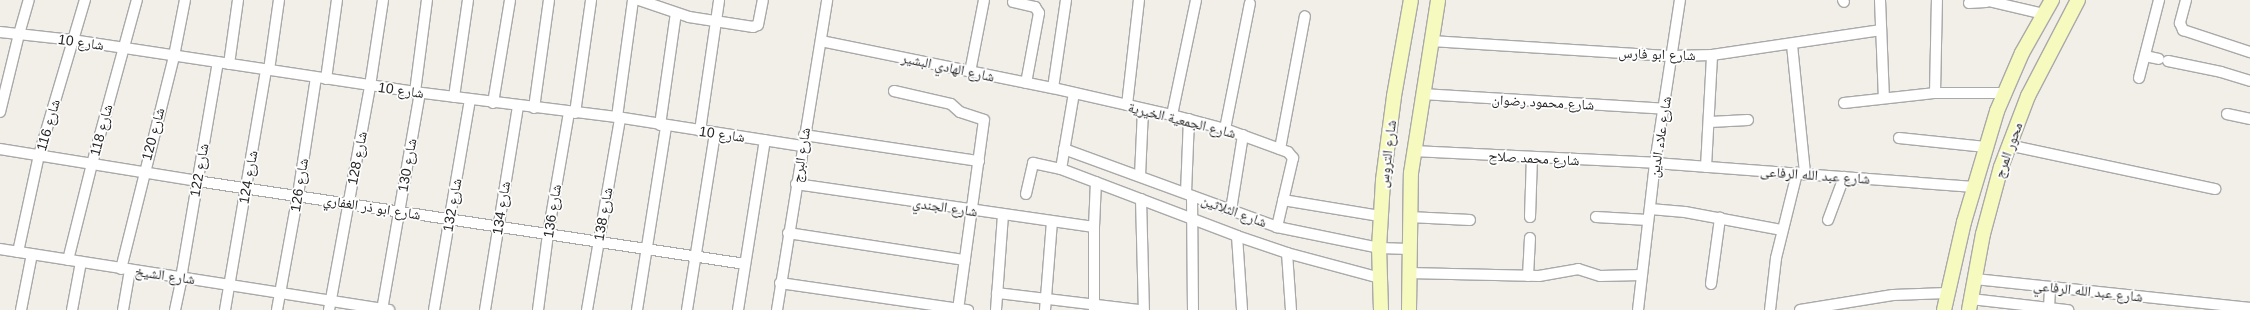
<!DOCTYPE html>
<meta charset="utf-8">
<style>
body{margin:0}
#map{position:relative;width:2250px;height:310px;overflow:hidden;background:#f2efe9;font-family:Arial,"Noto Naskh Arabic",sans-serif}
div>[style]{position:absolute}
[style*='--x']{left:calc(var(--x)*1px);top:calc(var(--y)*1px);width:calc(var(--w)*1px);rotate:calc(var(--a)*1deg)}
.roads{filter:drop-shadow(1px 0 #a9a9a9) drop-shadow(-1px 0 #a9a9a9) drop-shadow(0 1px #a9a9a9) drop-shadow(0 -1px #a9a9a9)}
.street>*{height:10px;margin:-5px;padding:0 5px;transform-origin:5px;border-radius:5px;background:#fff}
.secondary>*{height:14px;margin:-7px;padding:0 7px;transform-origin:7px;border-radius:7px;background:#f7fabf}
span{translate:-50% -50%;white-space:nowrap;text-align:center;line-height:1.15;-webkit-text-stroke:3.5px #fff;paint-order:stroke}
.street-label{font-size:14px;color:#222}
</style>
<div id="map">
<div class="roads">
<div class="street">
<div style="--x:639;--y:0;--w:53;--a:18.8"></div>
<div style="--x:689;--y:17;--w:65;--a:8.9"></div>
<div style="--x:753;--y:27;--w:5;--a:-22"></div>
<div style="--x:758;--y:25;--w:25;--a:-79"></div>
<div style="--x:1843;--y:0;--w:2;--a:63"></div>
<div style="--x:1880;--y:0;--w:98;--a:87.7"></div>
<div style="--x:1984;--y:0;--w:62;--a:13.1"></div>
<div style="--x:2186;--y:0;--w:24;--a:105"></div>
<div style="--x:2180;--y:23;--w:8;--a:67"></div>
<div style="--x:2183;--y:30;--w:71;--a:18.2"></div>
<div style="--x:1013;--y:2;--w:23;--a:13"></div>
<div style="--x:1035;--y:7;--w:7;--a:56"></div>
<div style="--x:1039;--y:13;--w:71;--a:100.5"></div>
<div style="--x:1969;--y:3;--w:17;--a:-3"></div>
<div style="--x:0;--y:32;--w:72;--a:6.3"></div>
<div style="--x:72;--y:40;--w:347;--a:8.6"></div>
<div style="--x:415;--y:92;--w:204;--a:7.1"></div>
<div style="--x:617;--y:117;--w:187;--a:8.9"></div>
<div style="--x:821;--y:41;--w:237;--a:11.5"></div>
<div style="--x:1053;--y:88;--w:122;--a:12.8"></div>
<div style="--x:1172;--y:115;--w:55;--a:14.8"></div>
<div style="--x:1225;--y:129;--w:67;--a:20.1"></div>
<div style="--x:1288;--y:152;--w:8;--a:50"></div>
<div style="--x:1293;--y:158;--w:71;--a:103.1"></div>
<div style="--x:1431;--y:41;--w:241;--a:3.6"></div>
<div style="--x:1672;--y:56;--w:40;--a:-1.4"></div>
<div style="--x:1712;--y:55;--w:171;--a:-8.4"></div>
<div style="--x:1792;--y:45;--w:130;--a:84.2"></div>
<div style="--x:2145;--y:56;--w:14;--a:12"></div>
<div style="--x:2168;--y:61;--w:54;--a:11.7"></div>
<div style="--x:2221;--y:72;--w:30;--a:17"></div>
<div style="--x:229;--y:64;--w:65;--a:-82"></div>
<div style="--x:269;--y:70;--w:71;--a:-81.9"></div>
<div style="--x:970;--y:72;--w:73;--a:-79"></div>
<div style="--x:2139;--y:78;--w:81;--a:-75.6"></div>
<div style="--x:326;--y:79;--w:80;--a:-82.1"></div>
<div style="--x:1053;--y:88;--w:89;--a:-81.6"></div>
<div style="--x:894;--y:91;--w:58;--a:12.8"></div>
<div style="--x:951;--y:104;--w:12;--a:42"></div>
<div style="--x:960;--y:112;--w:25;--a:18"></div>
<div style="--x:984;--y:120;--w:191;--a:97.8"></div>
<div style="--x:415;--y:92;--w:93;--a:-82.6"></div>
<div style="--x:1935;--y:93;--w:93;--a:-88.8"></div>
<div style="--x:1422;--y:94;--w:243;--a:3.5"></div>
<div style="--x:454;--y:97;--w:98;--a:-81.8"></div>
<div style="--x:493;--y:103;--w:104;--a:-80.6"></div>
<div style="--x:1844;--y:103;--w:92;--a:-6.3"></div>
<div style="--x:1935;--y:93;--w:69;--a:0"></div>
<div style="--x:1127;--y:105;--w:106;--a:-83.5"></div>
<div style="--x:534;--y:108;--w:109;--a:-82.1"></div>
<div style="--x:0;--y:112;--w:80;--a:-76.3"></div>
<div style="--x:19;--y:34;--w:35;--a:-74"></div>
<div style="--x:575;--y:113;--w:114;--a:-81.9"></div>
<div style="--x:2227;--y:114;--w:24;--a:12"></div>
<div style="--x:1172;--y:115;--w:117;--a:-78.2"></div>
<div style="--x:617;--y:117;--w:118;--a:-82.2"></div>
<div style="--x:1710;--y:122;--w:38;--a:-3"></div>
<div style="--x:660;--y:125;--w:113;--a:-81.9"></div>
<div style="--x:1225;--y:129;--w:128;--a:-78.8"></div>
<div style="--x:700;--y:131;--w:132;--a:-81.7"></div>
<div style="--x:804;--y:135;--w:177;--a:8.5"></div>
<div style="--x:1899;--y:138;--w:87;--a:5.9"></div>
<div style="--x:2008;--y:145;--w:212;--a:12"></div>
<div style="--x:0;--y:149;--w:200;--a:9.2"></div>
<div style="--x:197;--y:181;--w:554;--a:8.61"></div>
<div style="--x:1064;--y:149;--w:227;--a:20.1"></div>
<div style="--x:1277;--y:227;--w:104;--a:11.6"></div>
<div style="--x:1379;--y:248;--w:30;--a:2"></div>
<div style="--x:1280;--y:149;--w:135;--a:-79.4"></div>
<div style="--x:1413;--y:151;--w:242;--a:2.8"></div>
<div style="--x:1655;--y:163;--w:320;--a:4.3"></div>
<div style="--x:1706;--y:167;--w:112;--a:-86.9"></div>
<div style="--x:1061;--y:169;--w:188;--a:20.8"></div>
<div style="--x:1237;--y:236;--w:53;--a:18.8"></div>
<div style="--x:1287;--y:253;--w:96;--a:15"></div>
<div style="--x:1140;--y:176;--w:67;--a:-87.4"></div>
<div style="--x:796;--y:184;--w:301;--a:8.2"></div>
<div style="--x:1186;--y:193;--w:74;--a:-87.7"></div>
<div style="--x:1026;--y:194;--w:32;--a:-77"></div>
<div style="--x:1033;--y:163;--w:29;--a:12"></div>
<div style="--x:1061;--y:169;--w:77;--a:-80.3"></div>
<div style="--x:1192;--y:196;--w:114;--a:89.5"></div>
<div style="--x:1141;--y:199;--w:111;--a:88.5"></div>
<div style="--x:1283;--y:200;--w:98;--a:9.4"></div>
<div style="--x:1650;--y:209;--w:35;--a:5"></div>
<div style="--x:1685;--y:212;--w:99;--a:10.5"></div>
<div style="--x:1231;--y:210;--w:76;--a:-80.9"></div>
<div style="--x:1409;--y:217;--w:61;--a:2.8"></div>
<div style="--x:1530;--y:217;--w:59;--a:-88.1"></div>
<div style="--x:1596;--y:217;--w:52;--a:3.3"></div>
<div style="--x:1828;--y:220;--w:46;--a:-69.6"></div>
<div style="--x:788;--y:233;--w:179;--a:8.7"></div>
<div style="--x:1237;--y:236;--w:74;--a:86.1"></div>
<div style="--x:0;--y:249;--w:394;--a:8.9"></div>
<div style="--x:18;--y:252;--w:99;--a:-77.8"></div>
<div style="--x:39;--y:155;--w:162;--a:-73.5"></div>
<div style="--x:1287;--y:253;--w:57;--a:86"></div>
<div style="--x:68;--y:260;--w:99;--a:-76"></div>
<div style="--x:92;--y:164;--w:170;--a:-74.7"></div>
<div style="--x:121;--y:269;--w:219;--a:-76"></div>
<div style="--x:174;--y:56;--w:57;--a:-78.9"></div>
<div style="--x:1408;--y:273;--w:131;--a:1.3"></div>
<div style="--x:1539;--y:276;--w:40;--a:-10"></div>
<div style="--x:1578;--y:269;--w:23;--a:18"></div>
<div style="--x:1600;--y:276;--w:41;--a:-1.4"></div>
<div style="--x:1528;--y:276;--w:38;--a:-87"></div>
<div style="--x:181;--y:278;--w:219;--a:-80.3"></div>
<div style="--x:1975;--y:279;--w:277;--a:6"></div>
<div style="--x:780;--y:283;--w:190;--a:8.2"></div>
<div style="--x:1711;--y:284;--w:67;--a:-82.2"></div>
<div style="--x:997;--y:293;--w:144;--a:6.8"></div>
<div style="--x:1971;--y:299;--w:98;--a:6.5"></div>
<div style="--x:2049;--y:308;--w:21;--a:-87"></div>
<div style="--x:21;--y:310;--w:57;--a:-78.9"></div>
<div style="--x:72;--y:310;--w:49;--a:-79.4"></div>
<div style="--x:123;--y:310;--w:41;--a:-80.1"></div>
<div style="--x:175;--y:310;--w:33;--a:-78"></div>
<div style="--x:225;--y:310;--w:244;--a:-80.3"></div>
<div style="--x:277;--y:310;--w:117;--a:-79.7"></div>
<div style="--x:298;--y:195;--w:118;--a:-81.3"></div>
<div style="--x:329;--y:310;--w:228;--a:-79.6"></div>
<div style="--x:370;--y:86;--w:87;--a:-81.4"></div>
<div style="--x:382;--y:310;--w:220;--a:-80.1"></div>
<div style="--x:434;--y:310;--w:213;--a:-80.3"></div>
<div style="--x:485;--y:310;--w:207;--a:-80.8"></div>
<div style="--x:538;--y:310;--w:77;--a:-82.5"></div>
<div style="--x:548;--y:234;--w:124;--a:-80.2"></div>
<div style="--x:587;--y:310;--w:195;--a:-80.2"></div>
<div style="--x:637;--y:310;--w:186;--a:-81"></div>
<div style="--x:687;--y:310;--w:178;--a:-81"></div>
<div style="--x:738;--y:310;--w:172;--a:-81"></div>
<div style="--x:777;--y:310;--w:314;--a:-80.8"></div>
<div style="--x:996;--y:310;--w:95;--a:-85.8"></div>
<div style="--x:1045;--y:310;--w:88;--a:-85.5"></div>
<div style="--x:1094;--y:310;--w:83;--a:-90"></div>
<div style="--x:1094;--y:227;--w:45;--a:-87.5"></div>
<div style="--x:1638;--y:310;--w:148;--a:-83.4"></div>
<div style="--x:1655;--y:163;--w:165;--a:-81.3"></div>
<div style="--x:1770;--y:310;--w:52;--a:-83.4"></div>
<div style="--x:1776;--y:258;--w:88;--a:-76.1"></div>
<div style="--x:1800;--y:310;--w:94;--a:-9.2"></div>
<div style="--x:1893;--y:295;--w:54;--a:-2.1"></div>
</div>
<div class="secondary">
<div style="--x:1381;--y:310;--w:62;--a:-91.8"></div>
<div style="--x:1379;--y:248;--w:68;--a:-86.6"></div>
<div style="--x:1383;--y:180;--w:85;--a:-82.5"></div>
<div style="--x:1394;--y:96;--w:97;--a:-80"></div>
<div style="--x:1409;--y:310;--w:137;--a:-89.2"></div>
<div style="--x:1411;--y:173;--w:175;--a:-81.1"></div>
<div style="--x:1944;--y:310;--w:90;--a:-77.2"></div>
<div style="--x:1964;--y:222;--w:116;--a:-73.4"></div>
<div style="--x:1997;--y:111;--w:63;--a:-66.7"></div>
<div style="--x:2022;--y:53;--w:61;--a:-60.5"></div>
<div style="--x:1969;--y:310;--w:77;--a:-79.6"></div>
<div style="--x:1983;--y:234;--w:69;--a:-75"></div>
<div style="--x:2001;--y:167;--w:76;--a:-69.2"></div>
<div style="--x:2028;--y:96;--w:108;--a:-62.5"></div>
</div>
</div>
<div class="street-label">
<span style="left:81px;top:42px;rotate:8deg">شارع 10</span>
<span style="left:1657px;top:54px;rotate:2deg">شارع ابو فارس</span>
<span style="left:948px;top:67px;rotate:12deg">شارع الهادي البشير</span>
<span style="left:401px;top:90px;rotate:8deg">شارع 10</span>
<span style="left:1543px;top:102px;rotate:3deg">شارع محمود رضوان</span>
<span style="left:1182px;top:120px;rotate:14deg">شارع الجمعية الخيرية</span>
<span style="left:48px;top:125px;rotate:-74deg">شارع 116</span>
<span style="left:101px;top:130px;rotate:-75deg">شارع 118</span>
<span style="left:153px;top:134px;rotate:-75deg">شارع 120</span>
<span style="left:722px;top:134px;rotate:8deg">شارع 10</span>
<span style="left:1660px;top:137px;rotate:-81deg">شارع علاء الدين</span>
<span style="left:2008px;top:150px;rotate:-70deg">محور المرج</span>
<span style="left:1387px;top:154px;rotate:-83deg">شارع التروس</span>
<span style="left:801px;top:155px;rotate:-81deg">شارع البرج</span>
<span style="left:357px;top:158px;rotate:-79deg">شارع 128</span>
<span style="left:1534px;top:158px;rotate:3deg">شارع محمد صلاح</span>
<span style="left:407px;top:165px;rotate:-80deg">شارع 130</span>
<span style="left:199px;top:170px;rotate:-80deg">شارع 122</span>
<span style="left:1815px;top:175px;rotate:4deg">شارع عبد الله الرفاعى</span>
<span style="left:248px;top:177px;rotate:-80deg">شارع 124</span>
<span style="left:299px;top:185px;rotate:-81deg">شارع 126</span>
<span style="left:452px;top:205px;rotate:-80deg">شارع 132</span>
<span style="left:372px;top:207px;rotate:9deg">شارع ابو ذر الغفاري</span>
<span style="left:945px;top:207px;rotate:8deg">شارع الجندي</span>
<span style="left:501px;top:208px;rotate:-81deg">شارع 134</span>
<span style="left:552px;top:211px;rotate:-81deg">شارع 136</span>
<span style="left:1234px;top:211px;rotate:20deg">شارع الثلاثين</span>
<span style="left:603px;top:214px;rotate:-80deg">شارع 138</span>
<span style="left:165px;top:275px;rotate:8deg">شارع الشيخ</span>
<span style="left:2088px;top:291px;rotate:6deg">شارع عبد الله الرفاعي</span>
</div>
</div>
